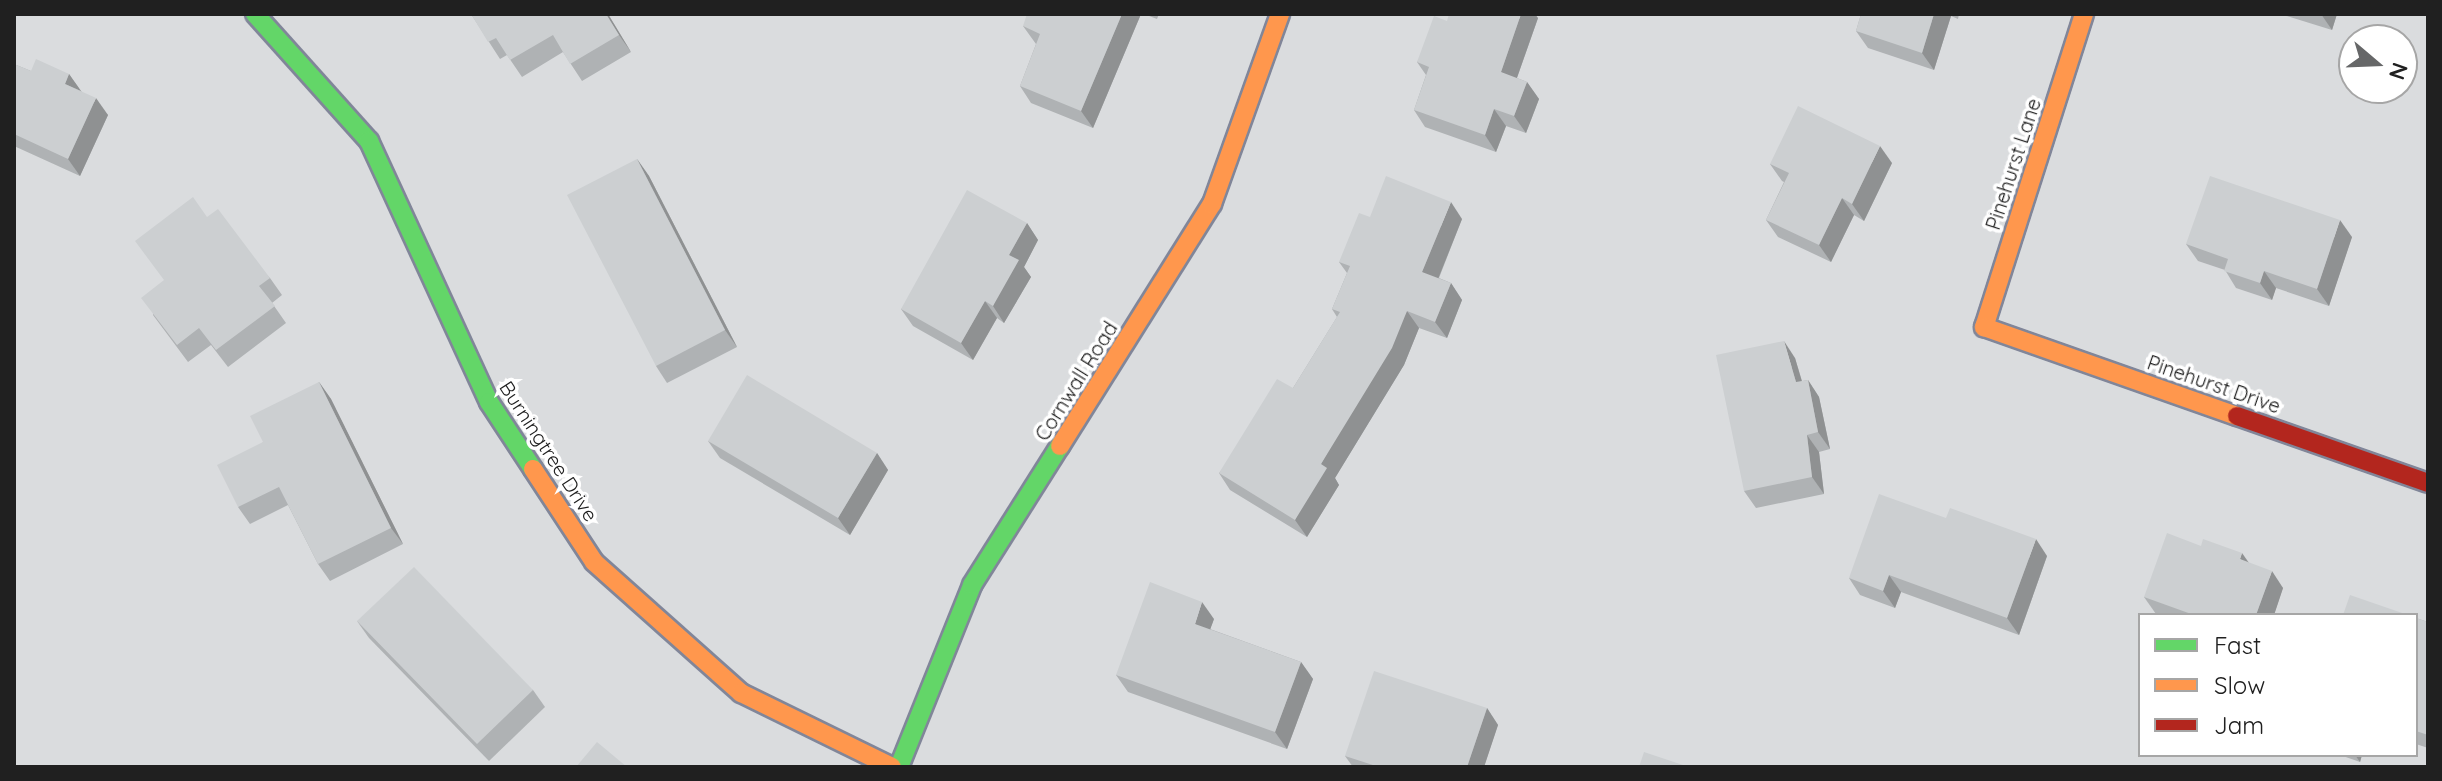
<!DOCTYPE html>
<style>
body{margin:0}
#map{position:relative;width:2442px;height:781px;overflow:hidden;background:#e9ecef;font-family:Quicksand,sans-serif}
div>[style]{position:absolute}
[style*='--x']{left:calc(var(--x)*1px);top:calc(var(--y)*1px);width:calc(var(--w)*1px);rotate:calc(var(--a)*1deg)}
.residential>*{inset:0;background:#dadcde}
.roads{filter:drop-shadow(2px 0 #818699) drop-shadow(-2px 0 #818699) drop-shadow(0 2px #818699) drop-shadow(0 -2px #818699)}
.fast>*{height:18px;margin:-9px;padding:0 9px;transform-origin:9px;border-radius:9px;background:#63d668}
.slow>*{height:18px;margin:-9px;padding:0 9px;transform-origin:9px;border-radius:9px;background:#ff974d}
.jam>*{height:18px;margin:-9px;padding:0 9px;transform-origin:9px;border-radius:9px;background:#b3261e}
.wall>*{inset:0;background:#afb2b4}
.shaded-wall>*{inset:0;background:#8f9192}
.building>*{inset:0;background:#cccfd1}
span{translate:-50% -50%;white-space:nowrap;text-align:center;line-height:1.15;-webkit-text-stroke:7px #fff;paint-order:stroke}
.street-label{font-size:20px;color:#202020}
.frame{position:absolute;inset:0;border:16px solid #202020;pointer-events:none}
.legend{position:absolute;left:2138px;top:613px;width:280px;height:144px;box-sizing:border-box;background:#fff;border:2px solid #a6a6a6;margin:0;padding:10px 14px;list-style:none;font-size:24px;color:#202020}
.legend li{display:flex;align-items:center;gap:16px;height:40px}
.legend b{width:40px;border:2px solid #a6a6a6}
.north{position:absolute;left:2338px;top:24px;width:80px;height:80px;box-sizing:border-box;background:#fff;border:2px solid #a6a6a6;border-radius:50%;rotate:109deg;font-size:22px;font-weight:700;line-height:32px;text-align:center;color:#202020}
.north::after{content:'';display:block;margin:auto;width:28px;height:36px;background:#666768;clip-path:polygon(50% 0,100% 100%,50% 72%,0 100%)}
</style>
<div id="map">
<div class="residential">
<div style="clip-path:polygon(evenodd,14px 14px,2428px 14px,2428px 767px,14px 767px,14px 14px,2354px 40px,2402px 40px,2402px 88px,2354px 88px,2354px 40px,14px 14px,2140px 615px,2416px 615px,2416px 755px,2140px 755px,2140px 615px)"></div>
</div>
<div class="roads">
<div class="fast">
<div style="--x:255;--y:14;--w:171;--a:48.1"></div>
<div style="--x:369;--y:141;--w:287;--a:65.3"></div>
<div style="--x:489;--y:402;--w:80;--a:56.7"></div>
<div style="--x:899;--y:767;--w:196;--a:-68.1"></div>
<div style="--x:972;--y:585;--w:165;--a:-57.7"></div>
</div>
<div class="slow">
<div style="--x:2084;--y:14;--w:329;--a:107.7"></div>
<div style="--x:1984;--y:327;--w:268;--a:19.4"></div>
<div style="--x:1060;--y:446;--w:286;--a:-57.9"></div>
<div style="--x:1212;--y:204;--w:202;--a:-70.3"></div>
<div style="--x:533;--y:469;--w:111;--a:56.7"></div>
<div style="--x:594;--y:562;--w:197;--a:41.7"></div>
<div style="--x:741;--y:693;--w:168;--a:26.1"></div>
</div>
<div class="jam">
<div style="--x:2237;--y:416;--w:202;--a:19.3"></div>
</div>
</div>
<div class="wall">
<div style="clip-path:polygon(471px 14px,608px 14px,631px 52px,582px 81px,563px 52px,522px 77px,507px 55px,500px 59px)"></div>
<div style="clip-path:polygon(1141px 14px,1093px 128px,1031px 103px,1020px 86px,1036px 44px,1023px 26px)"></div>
<div style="clip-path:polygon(1144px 14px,1159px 14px,1157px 19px)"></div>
<div style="clip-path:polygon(1861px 14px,1959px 14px,1958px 19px,1951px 16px,1934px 70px,1868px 48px,1856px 31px)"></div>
<div style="clip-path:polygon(2280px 14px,2337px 14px,2332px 30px)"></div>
<div style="clip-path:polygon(1538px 18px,1517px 78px,1527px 82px,1539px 99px,1526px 133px,1506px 126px,1496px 152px,1425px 127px,1414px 110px,1426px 75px,1417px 62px,1447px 21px)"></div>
<div style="clip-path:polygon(14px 64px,31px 71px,69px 74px,81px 91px,108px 115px,80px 176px,14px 146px)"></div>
<div style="clip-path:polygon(637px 159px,649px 176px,737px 347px,667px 383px,656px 366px)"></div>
<div style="clip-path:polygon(1892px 163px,1864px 221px,1854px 215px,1831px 262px,1778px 237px,1766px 220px,1784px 182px,1782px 181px,1770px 164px)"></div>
<div style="clip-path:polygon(207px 217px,270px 278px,282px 295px,272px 303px,286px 323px,228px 367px,211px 345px,188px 362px,153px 315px,164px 281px)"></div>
<div style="clip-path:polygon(1462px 219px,1439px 278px,1451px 283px,1462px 300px,1447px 338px,1419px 328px,1404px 365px,1335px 478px,1339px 485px,1307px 537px,1230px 490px,1219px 473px,1293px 388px,1337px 317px,1332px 309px,1347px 273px,1339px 262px)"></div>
<div style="clip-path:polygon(1027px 223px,1038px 240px,1024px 267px,1031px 277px,1004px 323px,997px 318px,973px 360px,913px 326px,901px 309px)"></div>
<div style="clip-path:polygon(2352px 237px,2329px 306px,2276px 288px,2272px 300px,2236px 288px,2225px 270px,2198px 261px,2186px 244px)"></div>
<div style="clip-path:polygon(1795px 358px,1802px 381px,1808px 380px,1819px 397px,1830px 449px,1819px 452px,1824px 494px,1756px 508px,1744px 491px)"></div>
<div style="clip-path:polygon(319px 382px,331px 399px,403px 544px,330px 581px,318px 564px,288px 505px,250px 524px,238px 507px,263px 442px)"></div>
<div style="clip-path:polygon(708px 441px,877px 453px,888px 470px,850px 535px,720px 458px)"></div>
<div style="clip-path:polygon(2047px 556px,2019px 635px,1901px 592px,1895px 608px,1860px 595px,1849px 578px)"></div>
<div style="clip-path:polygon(2249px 563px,2283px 588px,2274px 615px,2158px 615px,2156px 614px,2144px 597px)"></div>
<div style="clip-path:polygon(2416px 618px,2428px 622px,2428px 748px,2416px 744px)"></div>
<div style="clip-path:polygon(1214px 619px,1210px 629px,1301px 662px,1313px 679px,1287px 749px,1128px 692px,1116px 675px)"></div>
<div style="clip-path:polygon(357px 621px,533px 690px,545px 707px,489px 761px,369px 638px)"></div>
<div style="clip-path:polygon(1487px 708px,1498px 725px,1484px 767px,1353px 767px,1345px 756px)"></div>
<div style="clip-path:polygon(2340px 755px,2362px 755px,2360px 762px)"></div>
</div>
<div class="shaded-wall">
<div style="clip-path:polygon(606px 14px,608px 14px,631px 52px,619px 35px)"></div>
<div style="clip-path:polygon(1122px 14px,1141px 14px,1093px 128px,1081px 111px)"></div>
<div style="clip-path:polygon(1521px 14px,1535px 14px,1538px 18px,1513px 89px,1501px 72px)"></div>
<div style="clip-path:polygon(1934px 14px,1950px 14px,1951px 16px,1934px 70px,1922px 53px)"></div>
<div style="clip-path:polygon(2321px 14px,2337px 14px,2332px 30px)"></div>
<div style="clip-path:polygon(69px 74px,81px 91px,65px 84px)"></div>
<div style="clip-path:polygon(1527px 82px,1539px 99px,1526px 133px,1514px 116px)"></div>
<div style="clip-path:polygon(96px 98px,108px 115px,80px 176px,68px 159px)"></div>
<div style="clip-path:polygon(1494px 109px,1506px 126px,1496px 152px,1485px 135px)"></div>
<div style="clip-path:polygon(1880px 146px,1892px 163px,1864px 221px,1852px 204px)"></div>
<div style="clip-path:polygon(637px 159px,649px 176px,737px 347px,725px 330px)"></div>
<div style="clip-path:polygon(1842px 198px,1854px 215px,1831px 262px,1819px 245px)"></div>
<div style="clip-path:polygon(1451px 202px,1462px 219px,1434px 289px,1422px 272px)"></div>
<div style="clip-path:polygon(2340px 220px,2352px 237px,2329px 306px,2317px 289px)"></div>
<div style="clip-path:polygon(1027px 223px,1038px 240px,1024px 267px,1031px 277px,1004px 323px,993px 306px,1009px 255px)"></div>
<div style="clip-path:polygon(2264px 271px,2276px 288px,2272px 300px,2260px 283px)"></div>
<div style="clip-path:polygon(1451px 283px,1462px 300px,1447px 338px,1435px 322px)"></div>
<div style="clip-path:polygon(985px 301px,997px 318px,973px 360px,961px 343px)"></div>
<div style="clip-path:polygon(1407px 311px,1419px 328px,1404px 365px,1335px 478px,1339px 485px,1307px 537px,1295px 520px,1321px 464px)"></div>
<div style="clip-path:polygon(1784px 341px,1795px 358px,1807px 399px,1796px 382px)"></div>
<div style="clip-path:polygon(1808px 380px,1819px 397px,1830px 449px,1818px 432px)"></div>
<div style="clip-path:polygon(319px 382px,331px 399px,403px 544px,391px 528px)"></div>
<div style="clip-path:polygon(1807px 435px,1819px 452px,1824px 494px,1812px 477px)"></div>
<div style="clip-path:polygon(877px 453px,888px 470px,850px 535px,838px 518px)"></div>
<div style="clip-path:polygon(2036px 539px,2047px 556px,2019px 635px,2007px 618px)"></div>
<div style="clip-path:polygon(2242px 553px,2254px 570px,2240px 559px)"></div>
<div style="clip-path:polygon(2272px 571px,2283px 588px,2274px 615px,2256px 615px)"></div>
<div style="clip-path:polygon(1889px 575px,1901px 592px,1895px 608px,1883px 591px)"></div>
<div style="clip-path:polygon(1202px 602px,1214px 619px,1206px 641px,1195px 624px)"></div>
<div style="clip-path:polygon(1301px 662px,1313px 679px,1287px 749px,1275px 732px)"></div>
<div style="clip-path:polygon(1487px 708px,1498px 725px,1484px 767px,1467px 767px)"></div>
<div style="clip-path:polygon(2355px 755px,2362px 755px,2360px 762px)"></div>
</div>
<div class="building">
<div style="clip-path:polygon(471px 14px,606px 14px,619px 35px,570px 64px,553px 35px,510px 60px,496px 38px,488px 42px)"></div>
<div style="clip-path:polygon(1027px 14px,1122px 14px,1081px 111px,1020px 86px,1040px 34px,1023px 26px)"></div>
<div style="clip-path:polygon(1449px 14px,1521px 14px,1501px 72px,1527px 82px,1514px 116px,1494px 109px,1485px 135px,1414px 110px,1429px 67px,1417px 62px,1434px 16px,1447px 21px)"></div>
<div style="clip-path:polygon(1861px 14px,1934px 14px,1922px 53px,1856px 31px)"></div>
<div style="clip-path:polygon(36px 59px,69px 74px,65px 84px,96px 98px,68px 159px,14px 134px,14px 64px,31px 71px)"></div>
<div style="clip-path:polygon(1798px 106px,1880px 146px,1852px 204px,1842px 198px,1819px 245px,1766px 220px,1789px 173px,1770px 164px)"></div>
<div style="clip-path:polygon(637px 159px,725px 330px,656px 366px,567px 195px)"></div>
<div style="clip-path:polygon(1386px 176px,1451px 202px,1422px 272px,1451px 283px,1435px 322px,1407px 311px,1392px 348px,1321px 464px,1327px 468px,1295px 520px,1219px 473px,1277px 379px,1293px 388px,1340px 312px,1332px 309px,1350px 266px,1339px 262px,1359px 213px,1370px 217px)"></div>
<div style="clip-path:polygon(2210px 176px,2340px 220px,2317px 289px,2264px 271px,2260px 283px,2224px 271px,2228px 259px,2186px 244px)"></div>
<div style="clip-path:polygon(967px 190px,1027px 223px,1009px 255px,1019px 260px,993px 306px,985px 301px,961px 343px,901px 309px)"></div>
<div style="clip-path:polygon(193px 197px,207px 217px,218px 209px,270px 278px,259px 286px,275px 306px,216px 350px,199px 328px,177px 345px,141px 298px,164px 280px,135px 241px)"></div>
<div style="clip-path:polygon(1784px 341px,1796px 382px,1808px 380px,1818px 432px,1807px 435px,1812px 477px,1744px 491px,1716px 355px)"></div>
<div style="clip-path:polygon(747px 375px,877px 453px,838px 518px,708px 441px)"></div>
<div style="clip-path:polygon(319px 382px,391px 528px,318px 564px,279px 487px,238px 507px,217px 465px,263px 442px,250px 416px)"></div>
<div style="clip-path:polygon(1879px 494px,1946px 518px,1950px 508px,2036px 539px,2007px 618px,1889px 575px,1883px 591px,1849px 578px)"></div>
<div style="clip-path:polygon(2167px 533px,2201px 546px,2203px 539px,2242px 553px,2240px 559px,2272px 571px,2256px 615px,2194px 615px,2144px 597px)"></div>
<div style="clip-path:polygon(414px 567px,533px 690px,477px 744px,357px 621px)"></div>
<div style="clip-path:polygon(1150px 582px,1202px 602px,1195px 624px,1301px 662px,1275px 732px,1116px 675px)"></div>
<div style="clip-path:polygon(2350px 595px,2408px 615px,2343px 615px)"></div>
<div style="clip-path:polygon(2416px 618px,2428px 622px,2428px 735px,2416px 731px)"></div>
<div style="clip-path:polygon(1374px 671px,1487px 708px,1467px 767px,1379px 767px,1345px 756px)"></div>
<div style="clip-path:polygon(597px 742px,627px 767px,576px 767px)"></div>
<div style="clip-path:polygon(1644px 752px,1689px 767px,1639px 767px)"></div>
</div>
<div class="street-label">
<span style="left:2013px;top:164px;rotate:-72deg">Pinehurst Lane</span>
<span style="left:1076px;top:381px;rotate:-58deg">Cornwall Road</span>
<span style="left:2214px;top:384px;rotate:19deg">Pinehurst Drive</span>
<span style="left:549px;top:451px;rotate:57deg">Burningtree Drive</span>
</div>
<div class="frame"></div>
<ul class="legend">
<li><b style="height:10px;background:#63d668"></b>Fast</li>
<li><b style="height:10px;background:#ff974d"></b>Slow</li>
<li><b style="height:10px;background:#b3261e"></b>Jam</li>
</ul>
<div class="north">N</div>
</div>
